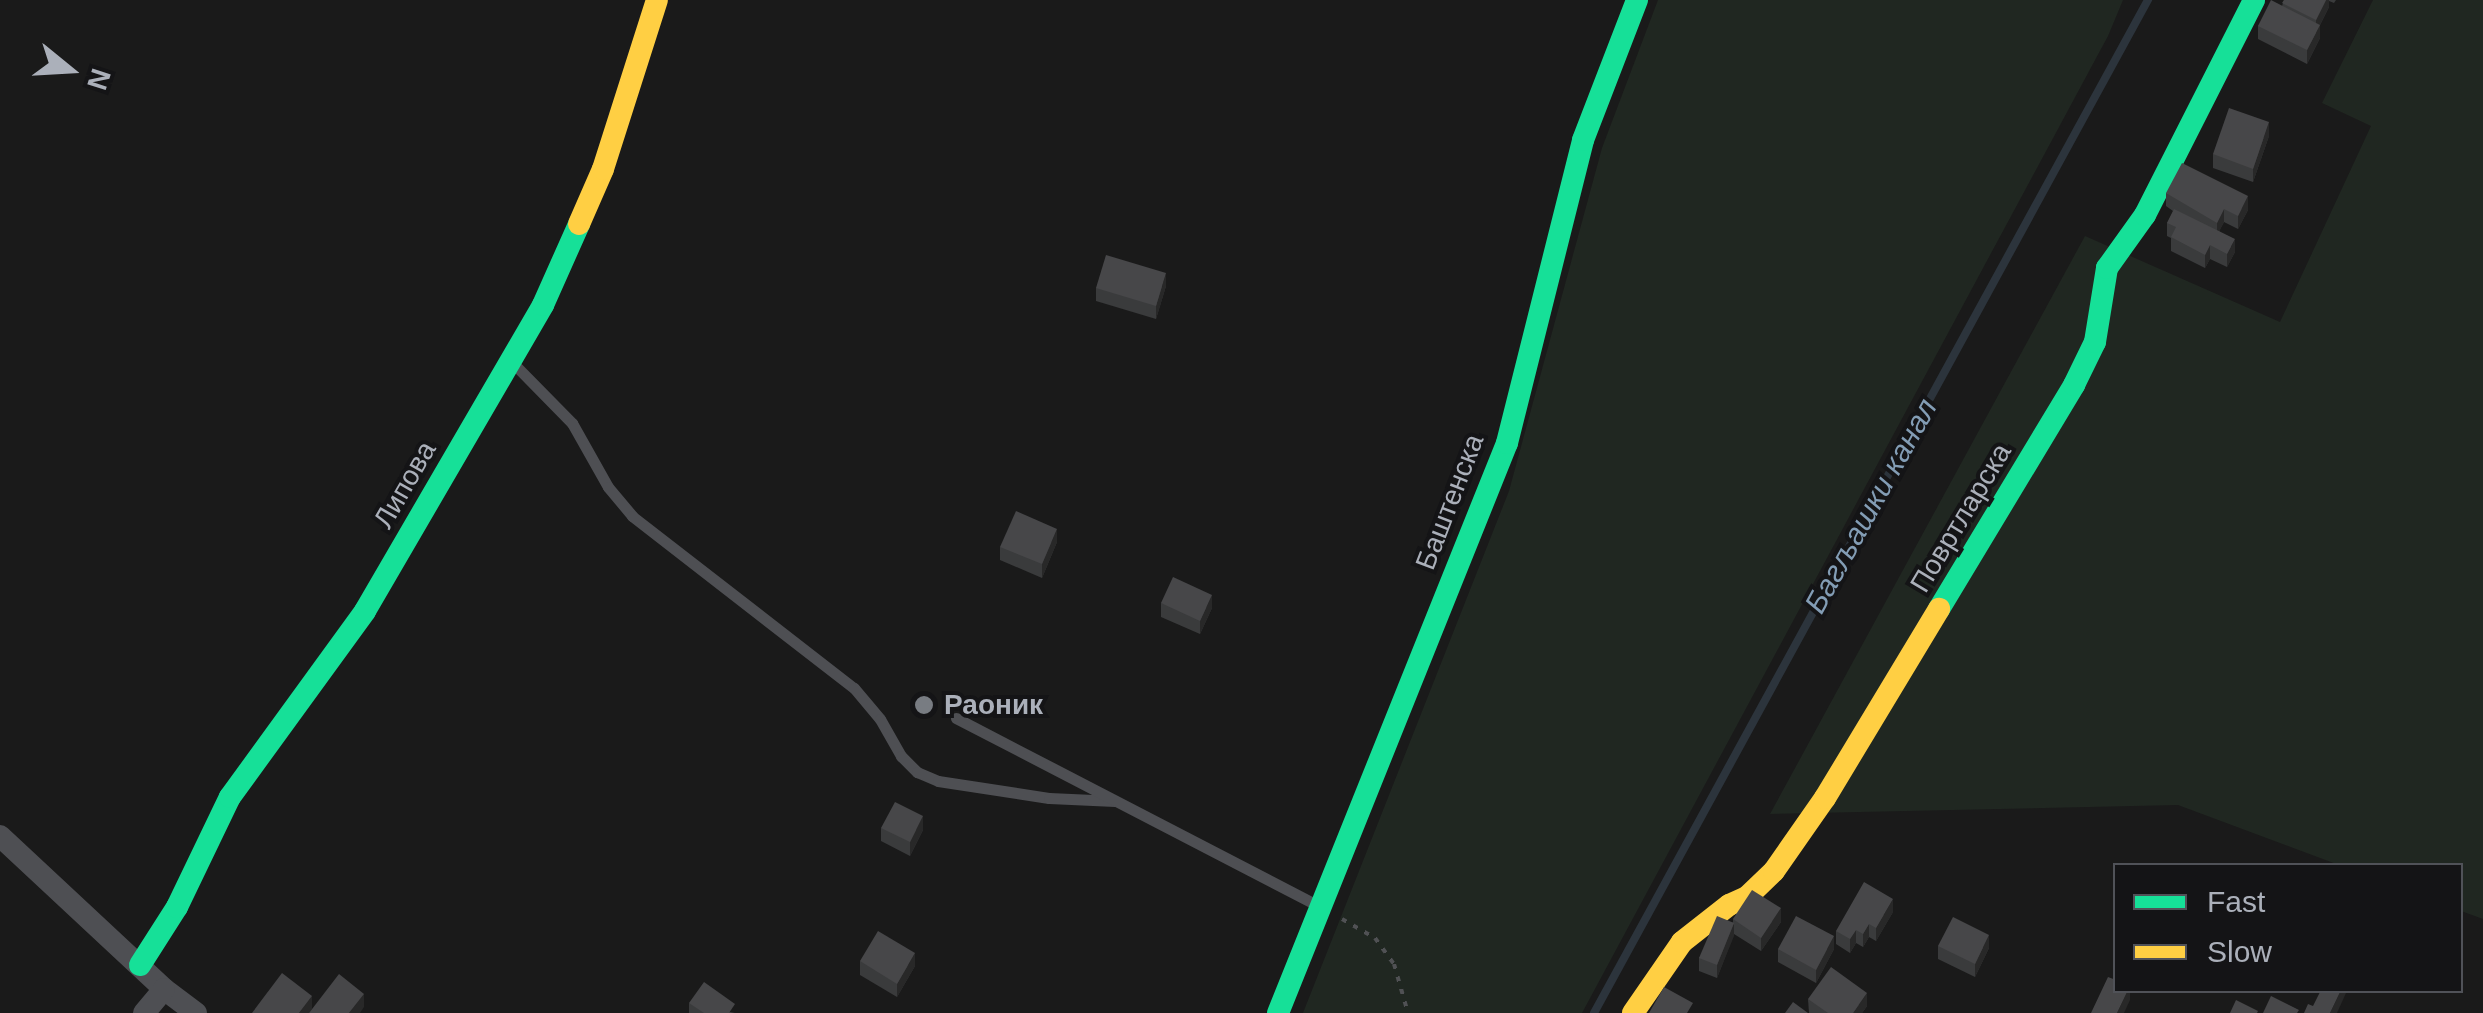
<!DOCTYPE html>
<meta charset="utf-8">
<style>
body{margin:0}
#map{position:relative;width:2483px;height:1013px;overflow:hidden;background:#1a1a1a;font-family:Arial,sans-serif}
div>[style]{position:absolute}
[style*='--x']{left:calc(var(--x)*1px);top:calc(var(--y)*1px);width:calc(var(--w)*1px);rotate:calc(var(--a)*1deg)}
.green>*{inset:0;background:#202721}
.stream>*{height:8px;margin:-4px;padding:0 4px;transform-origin:4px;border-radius:4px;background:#2c343c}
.path>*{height:4px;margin-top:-2px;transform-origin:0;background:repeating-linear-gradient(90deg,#505154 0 5px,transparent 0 13px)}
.lane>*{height:11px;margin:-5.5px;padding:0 5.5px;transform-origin:5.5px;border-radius:5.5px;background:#4e4f53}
.street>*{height:22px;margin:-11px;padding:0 11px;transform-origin:11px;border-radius:11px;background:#4e4f53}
.fast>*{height:22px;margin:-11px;padding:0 11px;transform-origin:11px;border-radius:11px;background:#16e098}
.slow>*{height:22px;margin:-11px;padding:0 11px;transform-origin:11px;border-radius:11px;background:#ffcf43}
.wall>*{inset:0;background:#3a3b3c}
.shaded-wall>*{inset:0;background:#282828}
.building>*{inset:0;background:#474749}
.dots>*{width:28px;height:28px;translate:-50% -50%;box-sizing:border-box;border:5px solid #141416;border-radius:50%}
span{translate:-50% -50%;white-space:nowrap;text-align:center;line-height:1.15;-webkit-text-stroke:8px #141416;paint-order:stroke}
.street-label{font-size:28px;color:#abb0ba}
.poi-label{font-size:28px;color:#abb0ba;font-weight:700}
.left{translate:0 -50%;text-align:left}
.water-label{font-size:30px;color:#839db5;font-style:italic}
.legend{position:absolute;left:2113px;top:863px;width:350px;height:130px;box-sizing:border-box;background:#141416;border:2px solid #505258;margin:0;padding:12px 18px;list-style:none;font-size:30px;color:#abb0ba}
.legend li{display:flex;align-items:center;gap:20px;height:50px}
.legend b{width:50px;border:2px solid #505258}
.north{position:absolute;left:20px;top:20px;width:100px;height:100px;-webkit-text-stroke:8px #141416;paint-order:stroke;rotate:108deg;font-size:28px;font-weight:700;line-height:40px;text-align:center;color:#abb0ba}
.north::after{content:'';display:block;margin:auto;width:35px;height:45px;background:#abb0ba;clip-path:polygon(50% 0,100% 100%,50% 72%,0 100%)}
</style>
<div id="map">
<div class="green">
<div style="clip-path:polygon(1658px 0,2123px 0,2108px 36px,1582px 1013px,1303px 1013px,1509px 491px,1602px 148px)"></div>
<div style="clip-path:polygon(2373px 0,2483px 0,2483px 919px,2461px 911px,2460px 866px,2339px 865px,2178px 805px,1770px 814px,2085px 236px,2280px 322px,2371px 126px,2322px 103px)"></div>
</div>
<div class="stream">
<div style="--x:1594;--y:1013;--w:1155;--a:-61.33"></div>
</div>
<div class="path">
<div style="--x:1342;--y:919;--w:38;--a:30"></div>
<div style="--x:1375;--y:938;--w:32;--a:54"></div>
<div style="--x:1394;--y:964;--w:51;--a:74.1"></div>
</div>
<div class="lane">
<div style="--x:512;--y:362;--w:86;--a:45.5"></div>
<div style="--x:572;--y:423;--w:73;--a:60.6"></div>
<div style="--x:608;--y:487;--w:38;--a:50"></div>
<div style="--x:632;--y:516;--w:281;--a:37.8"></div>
<div style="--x:854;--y:688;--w:40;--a:50"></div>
<div style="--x:880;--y:719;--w:43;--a:60.4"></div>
<div style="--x:901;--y:756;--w:23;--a:45"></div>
<div style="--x:917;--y:772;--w:23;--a:23"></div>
<div style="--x:938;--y:781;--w:112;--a:8.7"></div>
<div style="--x:1049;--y:798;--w:66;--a:2.6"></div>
<div style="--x:956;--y:718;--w:411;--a:27.4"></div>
</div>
<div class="street">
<div style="--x:0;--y:836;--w:224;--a:43"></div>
<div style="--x:164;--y:989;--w:40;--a:37"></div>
<div style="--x:144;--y:1013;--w:31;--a:-50"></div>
</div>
<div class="fast">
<div style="--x:1939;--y:609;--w:262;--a:-58.9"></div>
<div style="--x:2074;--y:385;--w:48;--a:-64"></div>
<div style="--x:2095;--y:342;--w:75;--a:-80.8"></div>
<div style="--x:2107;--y:268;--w:65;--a:-54.4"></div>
<div style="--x:2145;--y:215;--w:241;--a:-63.1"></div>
<div style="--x:140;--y:965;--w:69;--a:-57.5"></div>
<div style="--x:177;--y:907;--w:122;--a:-64.3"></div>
<div style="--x:230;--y:797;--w:230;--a:-54"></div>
<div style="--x:365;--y:611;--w:354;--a:-59.8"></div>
<div style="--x:543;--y:305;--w:89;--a:-66"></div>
<div style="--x:1278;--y:1013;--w:614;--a:-68.11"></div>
<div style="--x:1507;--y:443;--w:312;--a:-75.9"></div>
<div style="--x:1583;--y:140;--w:150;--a:-68.9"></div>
</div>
<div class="slow">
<div style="--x:579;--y:224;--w:60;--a:-66.4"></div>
<div style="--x:603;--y:169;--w:177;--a:-72.3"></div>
<div style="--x:1633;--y:1013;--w:86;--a:-55.4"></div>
<div style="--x:1682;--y:942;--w:60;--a:-38.2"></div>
<div style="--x:1729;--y:905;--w:20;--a:-24"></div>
<div style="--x:1747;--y:897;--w:37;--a:-44"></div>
<div style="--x:1774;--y:871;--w:89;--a:-55.1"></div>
<div style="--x:1825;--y:798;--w:221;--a:-58.9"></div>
</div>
<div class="wall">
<div style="clip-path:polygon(2284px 0,2336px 0,2334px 3px,2329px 1px,2329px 7px,2320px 25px,2320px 38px,2307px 64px,2258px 39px,2258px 26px,2282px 6px)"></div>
<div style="clip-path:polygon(2269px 136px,2253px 182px,2213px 168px,2213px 154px)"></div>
<div style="clip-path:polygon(2166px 193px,2248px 210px,2238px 229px,2224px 222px,2219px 231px,2235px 252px,2227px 267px,2210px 259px,2205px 268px,2171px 251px,2171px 238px,2167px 236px,2167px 223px,2173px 211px,2166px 206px)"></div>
<div style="clip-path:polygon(1166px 286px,1156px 319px,1096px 301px,1096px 288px)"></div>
<div style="clip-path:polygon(1057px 542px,1042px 578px,1000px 560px,1000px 547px)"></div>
<div style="clip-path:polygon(1161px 603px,1212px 608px,1200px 634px,1161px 617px)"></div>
<div style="clip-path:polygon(881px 828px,923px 830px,910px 856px,881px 841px)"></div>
<div style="clip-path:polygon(1893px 912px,1876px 941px,1869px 937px,1863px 947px,1856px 943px,1850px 953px,1836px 944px,1836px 931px)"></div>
<div style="clip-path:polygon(1733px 919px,1781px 922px,1761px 951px,1734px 934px,1717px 978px,1699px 971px,1699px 958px,1733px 922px)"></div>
<div style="clip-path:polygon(1938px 946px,1989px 948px,1975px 977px,1938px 959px)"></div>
<div style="clip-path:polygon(1778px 949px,1834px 949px,1816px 983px,1778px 962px)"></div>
<div style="clip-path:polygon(860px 961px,915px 966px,897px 997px,860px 975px)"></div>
<div style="clip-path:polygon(1808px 999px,1867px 1006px,1862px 1013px,1809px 1013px)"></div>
<div style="clip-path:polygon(689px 1003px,735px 1013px,689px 1013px)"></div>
</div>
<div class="shaded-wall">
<div style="clip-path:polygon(2326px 0,2329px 0,2329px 7px,2320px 25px,2320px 38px,2307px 64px,2307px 50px,2316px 33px,2316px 20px)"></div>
<div style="clip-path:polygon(2269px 122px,2269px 136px,2253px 182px,2253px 169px)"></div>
<div style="clip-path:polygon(2248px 196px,2248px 210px,2238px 229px,2238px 216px)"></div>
<div style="clip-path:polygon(2224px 209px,2224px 222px,2217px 236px,2217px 223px)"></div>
<div style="clip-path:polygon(2235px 239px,2235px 252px,2227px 267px,2227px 254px)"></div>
<div style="clip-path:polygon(2210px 245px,2210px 259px,2205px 268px,2205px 255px)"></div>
<div style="clip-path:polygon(1166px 273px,1166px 286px,1156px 319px,1156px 306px)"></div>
<div style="clip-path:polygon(1057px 529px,1057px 542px,1042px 578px,1042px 564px)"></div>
<div style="clip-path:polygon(1212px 595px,1212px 608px,1200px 634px,1200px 621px)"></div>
<div style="clip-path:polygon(923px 816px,923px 830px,910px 856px,910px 842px)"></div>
<div style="clip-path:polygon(1893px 899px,1893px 912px,1876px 941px,1876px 928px)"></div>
<div style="clip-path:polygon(1781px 908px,1781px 922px,1761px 951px,1761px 938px)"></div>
<div style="clip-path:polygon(1734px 923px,1734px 936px,1717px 978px,1717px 965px)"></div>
<div style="clip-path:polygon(1869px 924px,1869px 937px,1863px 947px,1863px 934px)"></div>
<div style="clip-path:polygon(1856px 930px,1856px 943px,1850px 953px,1850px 939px)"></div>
<div style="clip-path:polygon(1989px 935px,1989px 948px,1975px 977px,1975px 964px)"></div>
<div style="clip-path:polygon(1834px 936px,1834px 949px,1816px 983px,1816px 970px)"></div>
<div style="clip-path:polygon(915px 953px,915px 966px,897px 997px,897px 984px)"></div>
<div style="clip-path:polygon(2128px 990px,2130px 990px,2130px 1000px,2124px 1013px,2117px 1013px)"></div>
<div style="clip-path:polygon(2341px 990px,2346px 990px,2346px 993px,2337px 1013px,2330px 1013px)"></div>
<div style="clip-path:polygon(1867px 993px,1867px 1006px,1862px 1013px,1853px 1013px)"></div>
<div style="clip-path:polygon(364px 994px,364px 1007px,360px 1013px,349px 1013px)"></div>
<div style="clip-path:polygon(312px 996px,312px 1009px,309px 1013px,299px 1013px)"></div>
</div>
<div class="building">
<div style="clip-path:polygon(2271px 0,2320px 25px,2307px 50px,2258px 26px)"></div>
<div style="clip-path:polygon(2284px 0,2326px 0,2316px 20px,2282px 3px)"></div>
<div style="clip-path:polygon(2229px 108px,2269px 122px,2253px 169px,2213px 154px)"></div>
<div style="clip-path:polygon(2182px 163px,2248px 196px,2238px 216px,2224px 209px,2217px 223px,2166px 193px)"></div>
<div style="clip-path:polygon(2174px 209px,2235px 239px,2227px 254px,2210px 245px,2205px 255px,2171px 237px,2176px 227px,2167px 223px)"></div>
<div style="clip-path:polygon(1106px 255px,1166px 273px,1156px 306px,1096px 288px)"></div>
<div style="clip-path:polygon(1016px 511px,1057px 529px,1042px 564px,1000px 547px)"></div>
<div style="clip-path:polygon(1173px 577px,1212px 595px,1200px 621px,1161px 603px)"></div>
<div style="clip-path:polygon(895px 802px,923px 816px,910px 842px,881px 828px)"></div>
<div style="clip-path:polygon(1864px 882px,1893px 899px,1876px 928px,1869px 924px,1863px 934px,1856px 930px,1850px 939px,1836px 931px)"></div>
<div style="clip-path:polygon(1752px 890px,1781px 908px,1761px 938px,1733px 919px)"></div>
<div style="clip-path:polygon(1717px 916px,1734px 923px,1717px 965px,1699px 958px)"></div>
<div style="clip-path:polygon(1796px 916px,1834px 936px,1816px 970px,1778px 949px)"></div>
<div style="clip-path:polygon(1953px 917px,1989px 935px,1975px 964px,1938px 946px)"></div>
<div style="clip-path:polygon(878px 931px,915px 953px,897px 984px,860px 961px)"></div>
<div style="clip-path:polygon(1831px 967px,1867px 993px,1853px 1013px,1828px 1013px,1808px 999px)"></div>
<div style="clip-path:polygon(282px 973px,312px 996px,299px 1013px,252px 1013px)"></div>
<div style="clip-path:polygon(339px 974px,364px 994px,349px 1013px,309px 1013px)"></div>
<div style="clip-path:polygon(2108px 977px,2116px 980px,2116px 990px,2128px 990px,2117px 1013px,2091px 1013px)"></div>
<div style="clip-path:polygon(704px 982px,735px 1004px,729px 1013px,704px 1013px,689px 1003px)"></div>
<div style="clip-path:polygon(1664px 987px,1693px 1003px,1687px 1013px,1649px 1013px)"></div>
<div style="clip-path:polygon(2321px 990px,2341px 990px,2330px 1013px,2304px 1013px,2308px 1004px,2313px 1006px)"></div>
<div style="clip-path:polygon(2271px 996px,2299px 1010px,2297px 1013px,2263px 1013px)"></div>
<div style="clip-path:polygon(2236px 1000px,2258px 1011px,2257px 1013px,2230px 1013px)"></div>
<div style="clip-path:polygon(1793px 1002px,1808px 1013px,1785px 1013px)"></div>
</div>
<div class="dots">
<div style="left:924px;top:705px;background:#787c82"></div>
</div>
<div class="street-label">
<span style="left:405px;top:485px;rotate:-60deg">Липова</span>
<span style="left:1450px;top:502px;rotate:-69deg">Баштенска</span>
<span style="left:1961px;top:518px;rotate:-59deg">Повртларска</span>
</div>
<div class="poi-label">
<span class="left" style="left:944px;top:705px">Раоник</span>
</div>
<div class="water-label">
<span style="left:1871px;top:506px;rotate:-61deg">Багљашки канал</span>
</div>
<ul class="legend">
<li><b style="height:12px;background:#16e098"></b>Fast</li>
<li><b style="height:12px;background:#ffcf43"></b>Slow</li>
</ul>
<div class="north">N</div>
</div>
